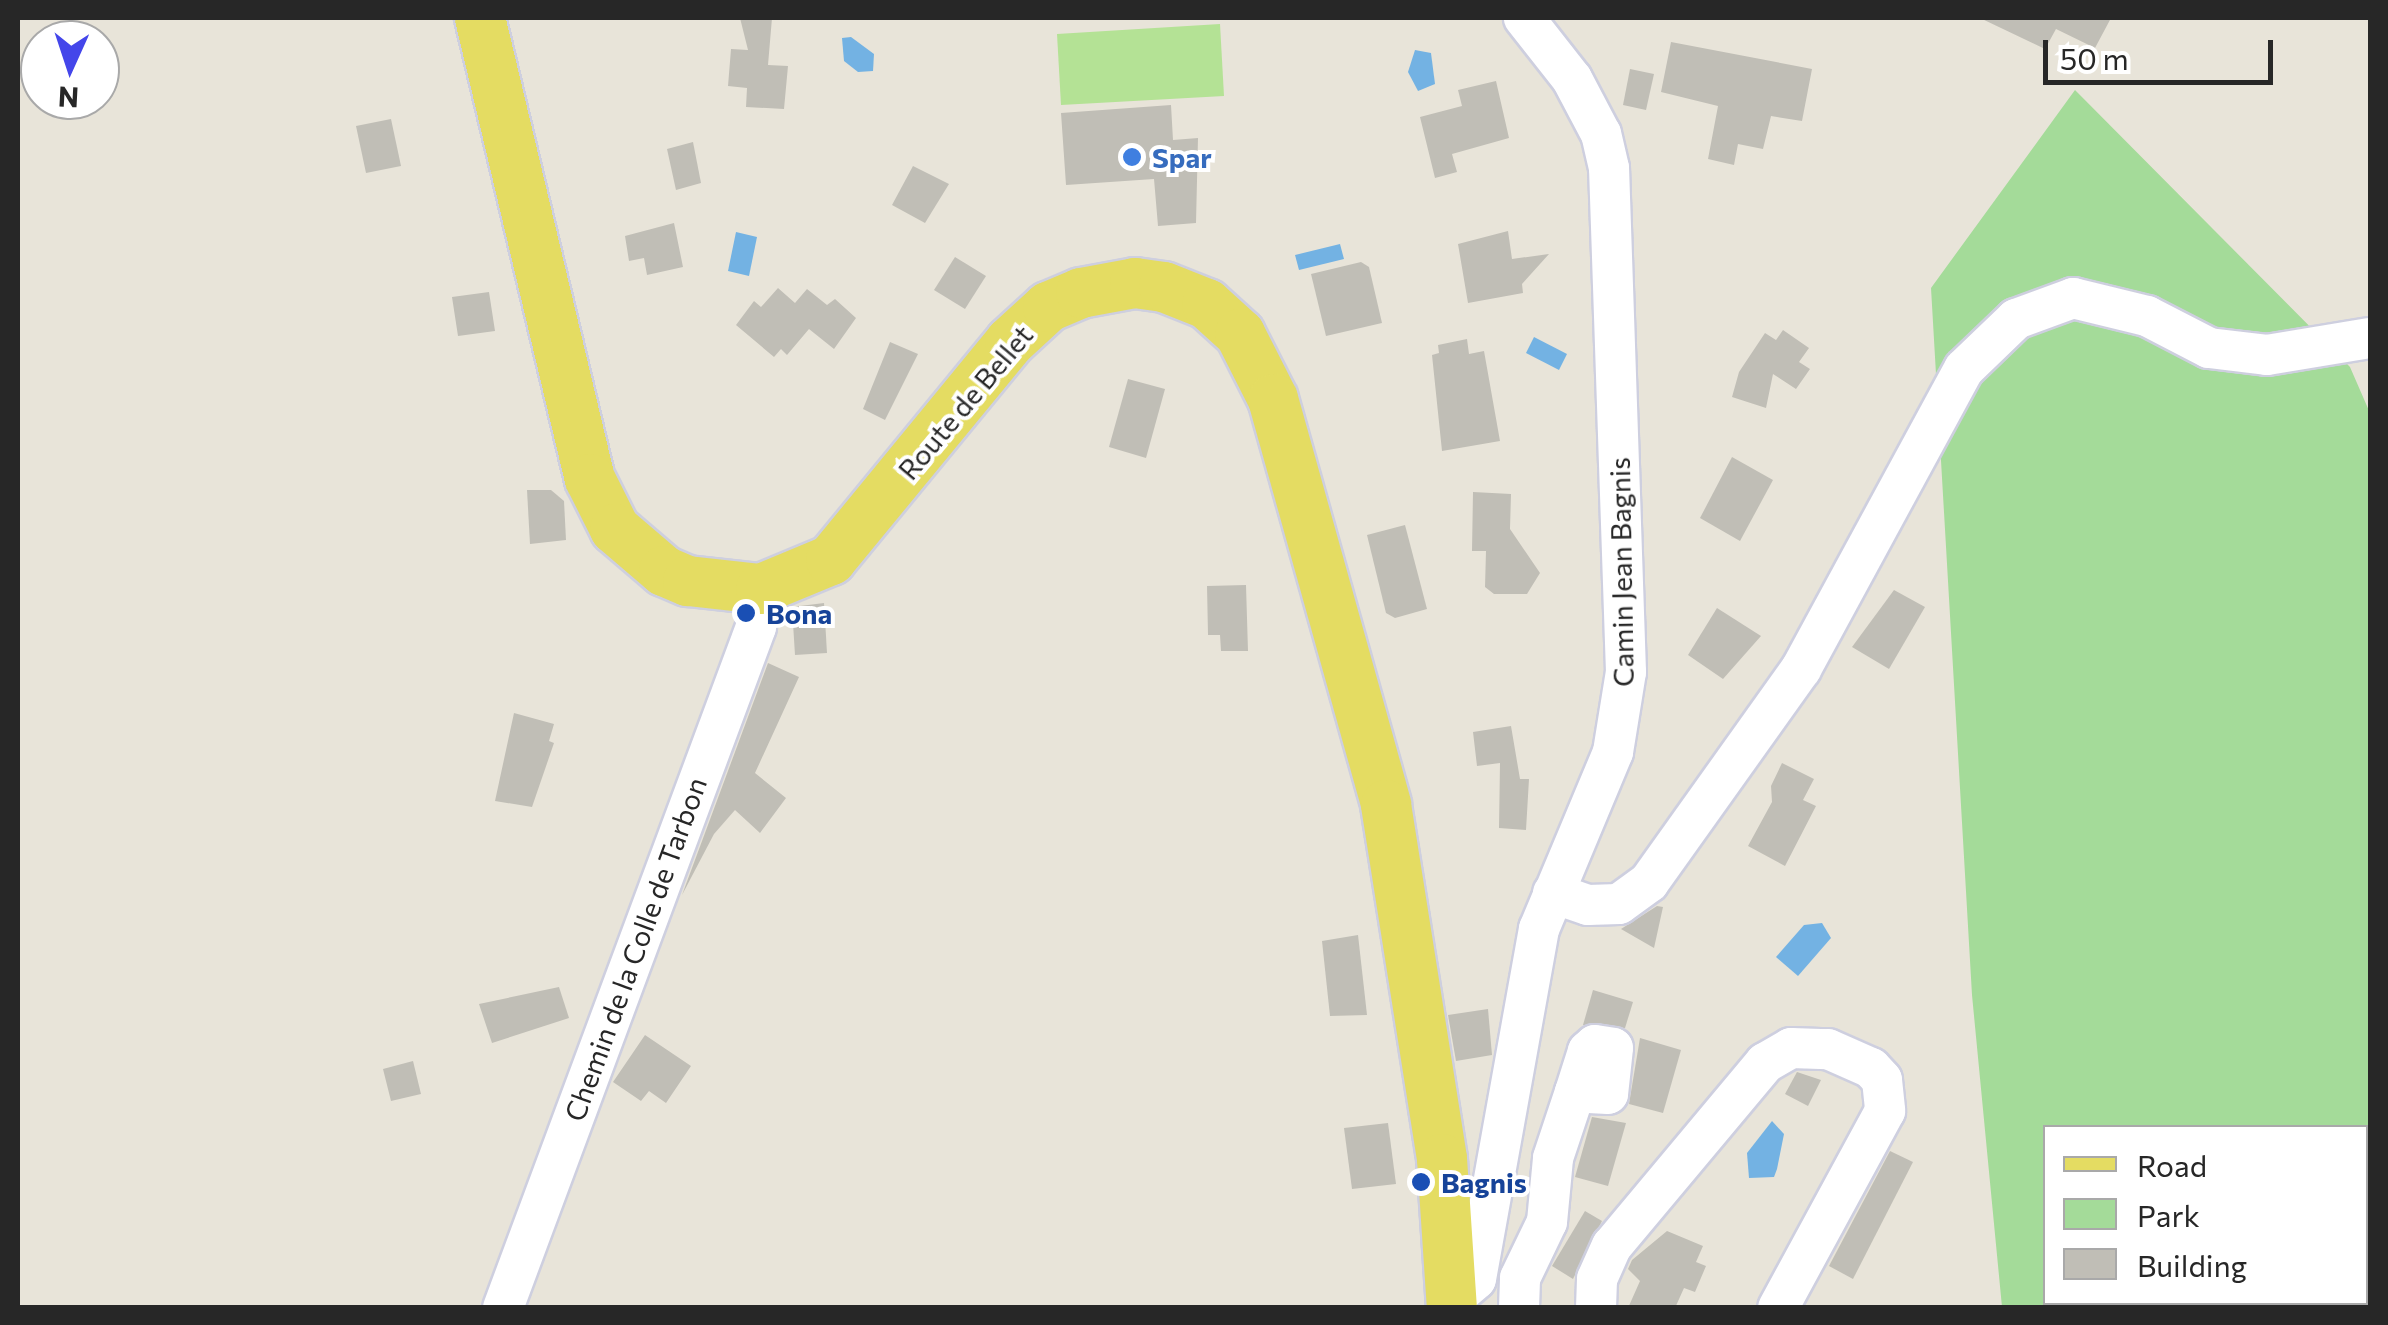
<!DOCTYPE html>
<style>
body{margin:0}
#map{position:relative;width:2388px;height:1325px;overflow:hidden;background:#e8e4d9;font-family:Commissioner,sans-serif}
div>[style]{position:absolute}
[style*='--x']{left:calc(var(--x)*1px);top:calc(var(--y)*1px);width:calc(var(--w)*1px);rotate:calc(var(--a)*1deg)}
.green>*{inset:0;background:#a4db99}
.pitch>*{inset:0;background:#b4e295}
.water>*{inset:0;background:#73b2e3}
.building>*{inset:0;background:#c0beb6}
.roads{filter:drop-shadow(2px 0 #cecfdf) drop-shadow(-2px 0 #cecfdf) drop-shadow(0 2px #cecfdf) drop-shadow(0 -2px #cecfdf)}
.minor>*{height:40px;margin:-20px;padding:0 20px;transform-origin:20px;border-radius:20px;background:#fff}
.major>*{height:50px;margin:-25px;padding:0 25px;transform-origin:25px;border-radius:25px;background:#e4dc62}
.dots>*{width:28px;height:28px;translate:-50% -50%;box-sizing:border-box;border:5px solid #fff;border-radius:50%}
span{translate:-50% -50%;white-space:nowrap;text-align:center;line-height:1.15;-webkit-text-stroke:8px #fff;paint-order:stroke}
.shop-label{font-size:28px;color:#366cbe;font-weight:700}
.left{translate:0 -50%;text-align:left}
.street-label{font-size:28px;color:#272727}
.transit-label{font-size:28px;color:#164399;font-weight:700}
.frame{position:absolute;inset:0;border:20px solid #272727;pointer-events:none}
.legend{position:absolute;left:2043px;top:1125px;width:325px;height:180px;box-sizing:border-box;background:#fff;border:2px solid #a9a9a9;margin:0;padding:12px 18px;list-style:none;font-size:30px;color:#272727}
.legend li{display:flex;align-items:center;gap:20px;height:50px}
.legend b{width:50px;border:2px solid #a9a9a9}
.north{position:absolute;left:20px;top:20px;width:100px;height:100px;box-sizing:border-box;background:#fff;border:2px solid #a9a9a9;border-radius:50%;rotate:183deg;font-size:28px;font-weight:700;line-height:40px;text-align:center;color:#272727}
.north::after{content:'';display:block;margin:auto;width:35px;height:45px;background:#4446ea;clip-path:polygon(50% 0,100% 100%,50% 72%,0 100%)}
.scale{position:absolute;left:2043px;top:40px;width:230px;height:45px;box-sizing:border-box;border:5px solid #272727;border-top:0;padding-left:12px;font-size:30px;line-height:35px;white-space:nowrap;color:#272727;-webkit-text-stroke:8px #fff;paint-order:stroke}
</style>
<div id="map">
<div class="green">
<div style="clip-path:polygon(evenodd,2075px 90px,2350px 367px,2370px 413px,2370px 1307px,2002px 1307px,1972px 995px,1931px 288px,2075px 90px,2046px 1128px,2366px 1128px,2366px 1302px,2046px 1302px,2046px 1128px)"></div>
</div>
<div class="pitch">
<div style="clip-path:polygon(1220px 24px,1224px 96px,1061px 105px,1057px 34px)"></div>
</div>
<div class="water">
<div style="clip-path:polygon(851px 37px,874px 54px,873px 71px,858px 72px,844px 61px,842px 38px)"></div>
<div style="clip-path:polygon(1415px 50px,1431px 53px,1435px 84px,1418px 91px,1408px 72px)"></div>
<div style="clip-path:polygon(736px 232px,757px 237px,749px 276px,728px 271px)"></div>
<div style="clip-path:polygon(1340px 244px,1344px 259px,1299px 270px,1295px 255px)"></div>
<div style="clip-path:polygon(1534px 337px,1567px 354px,1559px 370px,1526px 353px)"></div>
<div style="clip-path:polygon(1822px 923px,1831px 938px,1798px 976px,1776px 957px,1804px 925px)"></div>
<div style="clip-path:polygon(1772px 1121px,1784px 1134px,1777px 1169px,1774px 1177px,1749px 1178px,1747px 1153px)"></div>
</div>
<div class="building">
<div style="clip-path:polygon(740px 18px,772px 18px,768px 65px,788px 66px,784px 109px,746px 107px,747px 88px,728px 86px,731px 49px,748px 50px)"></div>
<div style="clip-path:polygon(1980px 18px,2111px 18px,2095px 48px,2056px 29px,2045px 49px)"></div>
<div style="clip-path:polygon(1671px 42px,1812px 69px,1802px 121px,1771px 116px,1763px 149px,1738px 144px,1734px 165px,1708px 159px,1718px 106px,1661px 92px)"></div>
<div style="clip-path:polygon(1630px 69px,1654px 74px,1646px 110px,1623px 105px)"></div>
<div style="clip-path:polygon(1496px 81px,1509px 138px,1452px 154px,1457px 172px,1435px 178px,1420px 117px,1462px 106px,1458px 90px)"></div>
<div style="clip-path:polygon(1171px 105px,1173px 140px,1198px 138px,1196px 223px,1158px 226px,1154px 179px,1066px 185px,1061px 113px)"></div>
<div style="clip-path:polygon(391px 119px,401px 166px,366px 173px,356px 126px)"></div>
<div style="clip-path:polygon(693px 142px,701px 183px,676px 190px,667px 149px)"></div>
<div style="clip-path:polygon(913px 166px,949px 184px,925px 223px,892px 205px)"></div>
<div style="clip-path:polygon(674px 223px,683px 267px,647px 275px,644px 258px,629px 261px,625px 236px)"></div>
<div style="clip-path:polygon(1508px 231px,1512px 259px,1549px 254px,1522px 284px,1523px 293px,1468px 303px,1458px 244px)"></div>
<div style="clip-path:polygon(955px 257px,986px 276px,965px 309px,934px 290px)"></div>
<div style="clip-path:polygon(1361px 262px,1369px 267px,1382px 323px,1326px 336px,1311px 274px)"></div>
<div style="clip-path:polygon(778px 288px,795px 303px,807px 289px,827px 305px,835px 299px,856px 318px,834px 349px,809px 329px,787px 355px,781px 349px,774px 357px,736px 325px,754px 301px,761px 307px)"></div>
<div style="clip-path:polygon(489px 292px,495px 331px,458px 336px,452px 297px)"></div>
<div style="clip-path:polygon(1783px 330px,1809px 348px,1799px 362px,1810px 369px,1796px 389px,1773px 374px,1766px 408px,1732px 397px,1739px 372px,1765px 333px,1776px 340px)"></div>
<div style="clip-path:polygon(1467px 339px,1469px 354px,1484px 351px,1500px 441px,1442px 451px,1432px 355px,1439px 353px,1438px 345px)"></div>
<div style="clip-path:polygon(890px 342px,918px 354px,885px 420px,863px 409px)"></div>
<div style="clip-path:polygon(1128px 379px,1165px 389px,1146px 458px,1109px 447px)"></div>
<div style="clip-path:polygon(1732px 457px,1773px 480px,1740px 541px,1700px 518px)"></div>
<div style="clip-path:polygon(527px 490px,551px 490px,564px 501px,566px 540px,530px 544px)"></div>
<div style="clip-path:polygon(1473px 492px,1511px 494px,1510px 529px,1540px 573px,1527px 594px,1494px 594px,1485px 587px,1486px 551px,1472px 551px)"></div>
<div style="clip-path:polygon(1405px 525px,1427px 609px,1395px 618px,1386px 613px,1367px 535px)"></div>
<div style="clip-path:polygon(1246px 585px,1248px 651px,1221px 651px,1220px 635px,1208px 635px,1207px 586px)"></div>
<div style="clip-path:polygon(1894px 590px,1925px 607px,1889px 669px,1852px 647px)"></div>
<div style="clip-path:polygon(824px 603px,827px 653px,795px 655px,792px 607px)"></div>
<div style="clip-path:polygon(1717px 608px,1761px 636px,1723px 679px,1688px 655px)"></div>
<div style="clip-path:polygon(768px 663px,799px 677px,755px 773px,786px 798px,760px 833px,735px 810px,714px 834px,682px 895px)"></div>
<div style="clip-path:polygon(514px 713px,554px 724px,549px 741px,554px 743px,532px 807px,495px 801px)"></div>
<div style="clip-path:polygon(1511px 726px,1520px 779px,1529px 779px,1526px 830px,1499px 828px,1500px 763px,1477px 766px,1473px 732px)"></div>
<div style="clip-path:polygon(1782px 763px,1814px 779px,1803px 800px,1816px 806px,1785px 866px,1748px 846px,1772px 802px,1771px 786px)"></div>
<div style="clip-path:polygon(1657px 906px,1663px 907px,1654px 948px,1621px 929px)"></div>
<div style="clip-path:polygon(1358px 935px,1367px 1015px,1330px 1016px,1322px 941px)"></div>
<div style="clip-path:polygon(559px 987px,569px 1018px,492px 1043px,479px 1004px)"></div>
<div style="clip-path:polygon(1593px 990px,1633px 1002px,1625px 1028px,1583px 1025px)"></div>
<div style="clip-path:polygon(1488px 1009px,1492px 1055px,1456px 1061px,1448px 1015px)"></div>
<div style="clip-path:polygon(645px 1035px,691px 1066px,666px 1103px,649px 1091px,641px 1101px,613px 1082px)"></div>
<div style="clip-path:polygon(1640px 1038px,1681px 1050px,1663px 1113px,1629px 1104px)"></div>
<div style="clip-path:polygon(413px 1061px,421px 1094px,391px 1101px,383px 1069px)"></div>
<div style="clip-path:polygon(1797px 1072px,1821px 1080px,1808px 1106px,1785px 1094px)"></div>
<div style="clip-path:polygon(1592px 1117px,1626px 1123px,1608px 1186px,1575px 1177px)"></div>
<div style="clip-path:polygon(1388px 1123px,1396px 1184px,1352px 1189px,1344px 1128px)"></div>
<div style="clip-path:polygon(1890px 1151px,1913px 1162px,1853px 1279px,1829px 1266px)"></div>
<div style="clip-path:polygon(1585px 1211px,1602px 1221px,1573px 1279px,1552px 1266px)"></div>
<div style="clip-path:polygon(1667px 1231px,1703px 1246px,1696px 1262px,1706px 1266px,1695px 1292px,1684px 1288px,1675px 1308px,1628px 1308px,1640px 1281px,1628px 1269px,1632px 1260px)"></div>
</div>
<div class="roads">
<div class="minor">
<div style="--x:1553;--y:893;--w:37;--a:19"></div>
<div style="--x:1588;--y:905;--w:31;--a:-2"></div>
<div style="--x:1619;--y:904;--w:37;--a:-36"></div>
<div style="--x:1649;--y:882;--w:262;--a:-54.5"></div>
<div style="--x:1801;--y:669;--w:341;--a:-61.5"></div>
<div style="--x:1964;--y:369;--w:72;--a:-43.9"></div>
<div style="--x:2016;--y:319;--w:61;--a:-20.2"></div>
<div style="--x:2073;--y:298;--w:76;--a:13.7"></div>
<div style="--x:2147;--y:316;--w:70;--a:27.3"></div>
<div style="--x:2209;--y:348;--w:58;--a:6.9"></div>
<div style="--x:2267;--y:355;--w:104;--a:-9.4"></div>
<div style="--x:1453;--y:1299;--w:30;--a:-41"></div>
<div style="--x:1476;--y:1279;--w:356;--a:-79.8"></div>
<div style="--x:1539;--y:929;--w:192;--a:-67.3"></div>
<div style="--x:1613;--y:752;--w:81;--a:-80.8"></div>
<div style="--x:1626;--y:672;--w:504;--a:-91.93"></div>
<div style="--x:1609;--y:168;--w:35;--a:-103"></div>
<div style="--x:1601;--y:134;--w:62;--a:-117.8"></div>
<div style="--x:1572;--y:79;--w:78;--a:-128.2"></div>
<div style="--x:503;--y:1308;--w:726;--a:-69.62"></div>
<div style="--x:756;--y:627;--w:38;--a:-83"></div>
<div style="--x:1519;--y:1308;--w:30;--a:-88"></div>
<div style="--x:1520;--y:1278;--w:62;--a:-64.3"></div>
<div style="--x:1547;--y:1222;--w:64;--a:-84.6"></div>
<div style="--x:1553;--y:1158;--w:70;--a:-71.6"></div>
<div style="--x:1575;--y:1092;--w:43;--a:-72.4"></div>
<div style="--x:1588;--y:1051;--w:9;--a:-41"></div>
<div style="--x:1595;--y:1045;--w:18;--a:9"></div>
<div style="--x:1613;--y:1048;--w:46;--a:96.2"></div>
<div style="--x:1608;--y:1094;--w:33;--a:-177"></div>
<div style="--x:1596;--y:1308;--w:29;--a:-88"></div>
<div style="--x:1597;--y:1279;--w:36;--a:-66"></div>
<div style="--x:1612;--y:1246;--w:239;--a:-50.1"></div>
<div style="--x:1765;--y:1063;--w:30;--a:-30"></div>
<div style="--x:1791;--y:1048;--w:37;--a:2"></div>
<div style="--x:1828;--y:1049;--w:47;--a:23.8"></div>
<div style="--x:1871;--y:1068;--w:16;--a:47"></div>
<div style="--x:1882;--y:1080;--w:31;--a:84"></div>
<div style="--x:1885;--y:1111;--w:224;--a:118.5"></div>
</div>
<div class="major">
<div style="--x:480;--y:18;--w:474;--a:76.6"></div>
<div style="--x:590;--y:479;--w:56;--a:63.4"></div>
<div style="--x:615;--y:529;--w:65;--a:40.6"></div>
<div style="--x:664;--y:571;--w:26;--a:23"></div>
<div style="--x:688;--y:581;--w:73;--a:6.3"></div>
<div style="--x:761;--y:589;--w:76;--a:-22.5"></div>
<div style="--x:831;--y:560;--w:282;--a:-50.6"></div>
<div style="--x:1010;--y:342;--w:52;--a:-42.6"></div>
<div style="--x:1048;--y:307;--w:36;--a:-23"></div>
<div style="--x:1081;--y:293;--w:55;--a:-10.5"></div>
<div style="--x:1135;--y:283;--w:29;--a:8"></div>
<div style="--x:1164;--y:287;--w:46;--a:21.6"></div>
<div style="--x:1207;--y:304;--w:45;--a:42.3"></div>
<div style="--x:1240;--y:334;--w:73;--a:63.1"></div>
<div style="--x:1273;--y:399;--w:421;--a:74.4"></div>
<div style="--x:1386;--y:805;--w:358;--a:81"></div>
<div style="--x:1442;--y:1159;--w:149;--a:86.2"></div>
</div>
</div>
<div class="dots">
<div style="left:1132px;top:157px;background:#3f7fe0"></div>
<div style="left:746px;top:613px;background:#1a4fb4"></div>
<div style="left:1421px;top:1182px;background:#1a4fb4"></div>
</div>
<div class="shop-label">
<span class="left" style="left:1152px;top:157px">Spar</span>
</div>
<div class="street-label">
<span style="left:965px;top:402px;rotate:-50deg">Route de Bellet</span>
<span style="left:1621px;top:572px;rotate:-91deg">Camin Jean Bagnis</span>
<span style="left:635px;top:949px;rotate:-70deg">Chemin de la Colle de Tarbon</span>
</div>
<div class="transit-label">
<span class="left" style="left:766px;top:613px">Bona</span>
<span class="left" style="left:1441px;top:1182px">Bagnis</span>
</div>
<div class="frame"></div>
<ul class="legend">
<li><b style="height:12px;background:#e4dc62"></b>Road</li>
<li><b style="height:28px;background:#a4db99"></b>Park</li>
<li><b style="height:28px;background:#c0beb6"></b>Building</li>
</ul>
<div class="north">N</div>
<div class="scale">50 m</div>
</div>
